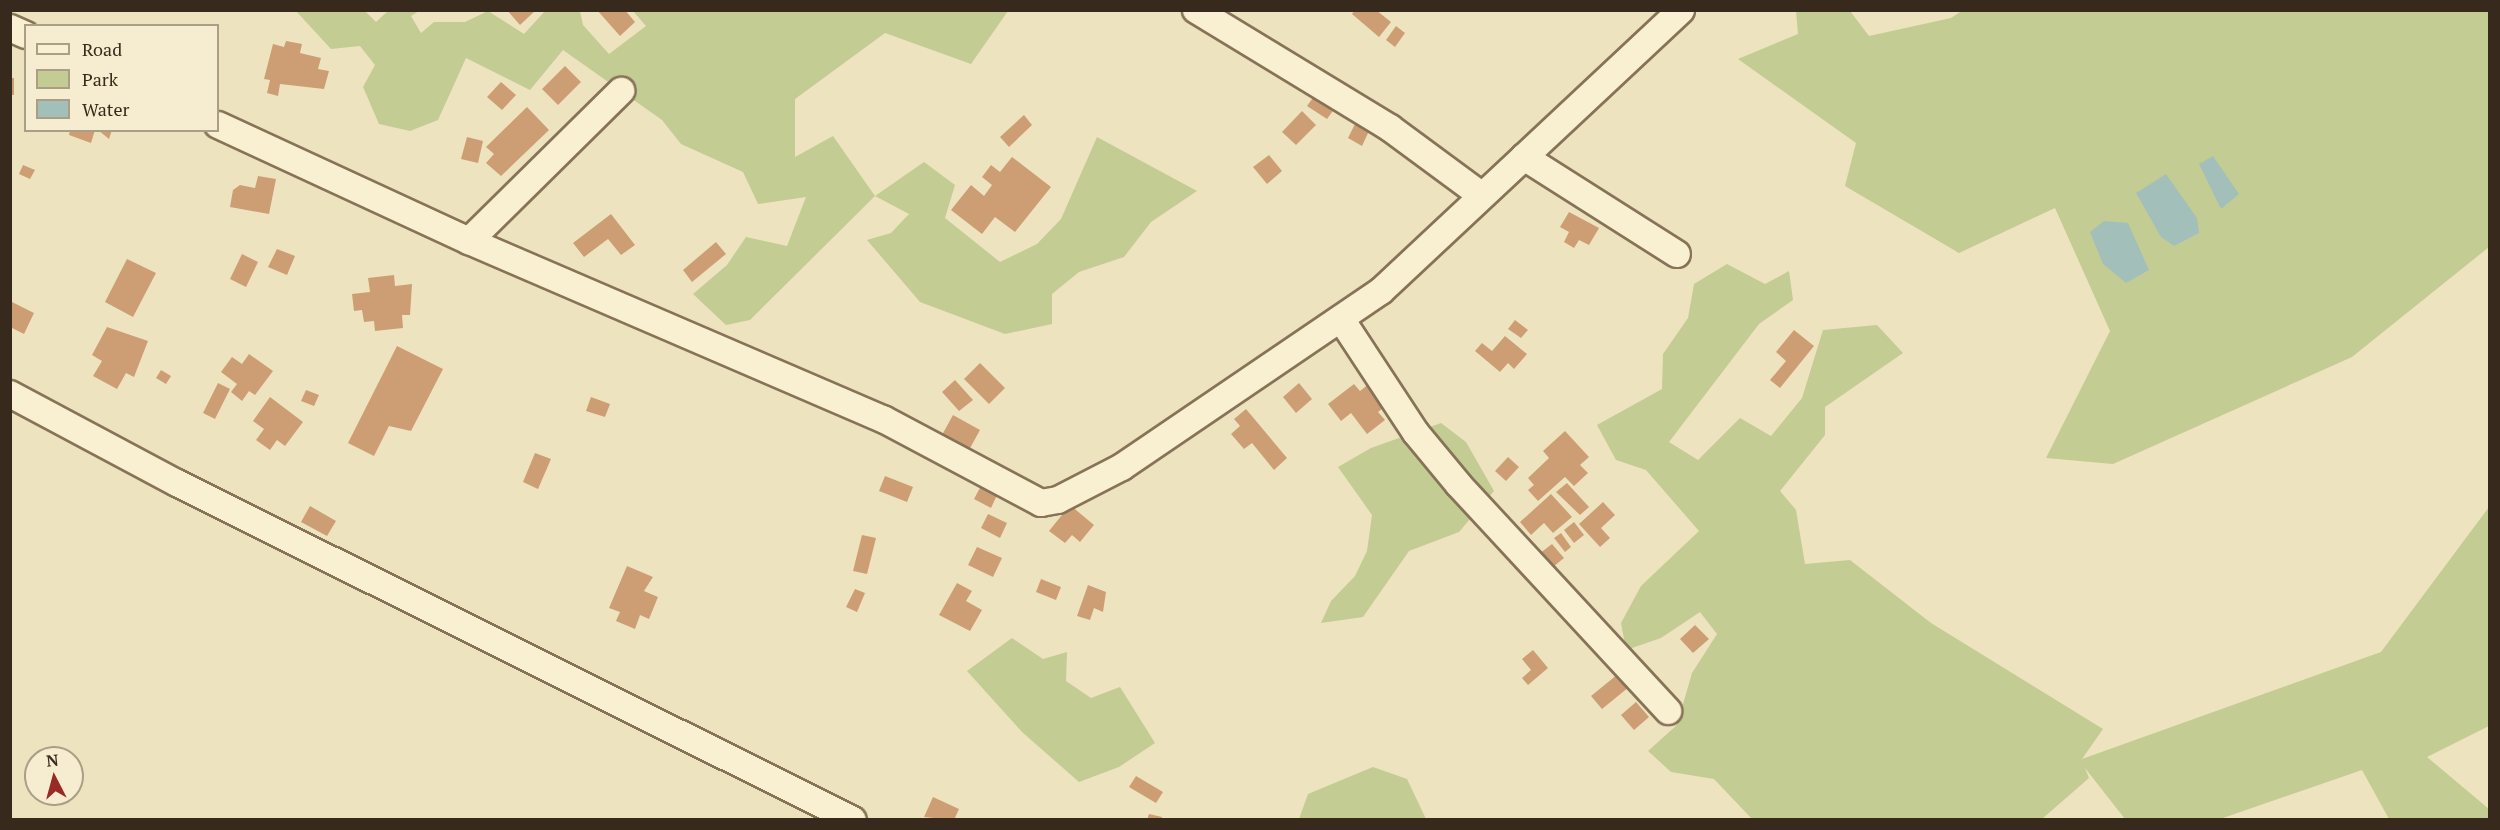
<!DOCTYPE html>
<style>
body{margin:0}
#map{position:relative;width:2500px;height:830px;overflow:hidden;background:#eee3bf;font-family:"PT Serif",serif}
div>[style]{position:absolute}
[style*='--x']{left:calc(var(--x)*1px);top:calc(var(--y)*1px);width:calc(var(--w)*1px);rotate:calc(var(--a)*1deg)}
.green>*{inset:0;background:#c3cc93}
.water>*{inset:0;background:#a2c0b9}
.building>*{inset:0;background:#cd9e74}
.roads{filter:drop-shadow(2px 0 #877357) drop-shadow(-2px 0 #877357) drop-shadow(0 2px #877357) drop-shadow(0 -2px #877357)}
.street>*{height:26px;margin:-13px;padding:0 13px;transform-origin:13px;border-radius:13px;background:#f9f0d2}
span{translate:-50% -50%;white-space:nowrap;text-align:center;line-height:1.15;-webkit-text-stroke:5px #f6eccf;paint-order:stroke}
.frame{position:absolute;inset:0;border:12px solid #372a1c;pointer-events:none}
.legend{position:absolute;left:24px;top:24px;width:195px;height:108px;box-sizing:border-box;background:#f6eccf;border:2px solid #aa9e87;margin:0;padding:8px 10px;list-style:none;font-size:18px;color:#372a1c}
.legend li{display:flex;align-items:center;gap:12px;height:30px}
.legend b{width:30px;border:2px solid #aa9e87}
.north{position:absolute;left:24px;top:746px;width:60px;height:60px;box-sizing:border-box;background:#f6eccf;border:2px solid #aa9e87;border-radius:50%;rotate:354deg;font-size:16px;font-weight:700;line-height:24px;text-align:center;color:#372a1c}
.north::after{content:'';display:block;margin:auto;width:21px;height:27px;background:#972b26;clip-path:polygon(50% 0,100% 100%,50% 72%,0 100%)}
</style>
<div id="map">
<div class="green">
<div style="clip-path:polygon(1963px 10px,2489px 11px,2489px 247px,2352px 357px,2113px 464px,2046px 458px,2110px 331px,2055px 208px,1959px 253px,1845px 186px,1856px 143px,1738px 59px,1798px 34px,1796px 11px,1850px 11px,1869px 36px,1951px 18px)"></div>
<div style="clip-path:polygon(296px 11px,365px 11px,376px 22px,388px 11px,419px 11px,411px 16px,421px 33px,434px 22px,465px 22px,488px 11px,524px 34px,545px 11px,580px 11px,583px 25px,609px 54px,646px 26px,633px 11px,1008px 11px,971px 64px,885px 33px,795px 99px,795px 157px,833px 136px,875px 196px,924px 162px,955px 185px,945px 218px,1000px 262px,1037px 244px,1061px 219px,1097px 137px,1197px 191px,1151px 222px,1124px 257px,1079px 272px,1052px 294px,1052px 324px,1005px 334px,920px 302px,867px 240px,891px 233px,909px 214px,875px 196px,750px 320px,726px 325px,693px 294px,727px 265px,746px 237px,787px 246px,806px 197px,758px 204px,743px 172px,681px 144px,662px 120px,563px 50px,530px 90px,466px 58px,438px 120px,410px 131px,379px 124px,363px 87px,375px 65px,360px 46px,331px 49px)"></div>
<div style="clip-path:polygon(1727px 264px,1765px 284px,1789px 271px,1793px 300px,1759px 324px,1669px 442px,1698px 460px,1740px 418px,1771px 436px,1802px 398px,1823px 330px,1877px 325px,1903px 353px,1825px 407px,1825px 435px,1780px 491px,1796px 510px,1805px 564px,1850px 560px,1931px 623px,2103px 729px,2082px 759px,2381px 652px,2489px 507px,2489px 726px,2427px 757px,2489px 809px,2489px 819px,2389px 819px,2362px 770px,2220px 819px,2125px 819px,2085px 768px,2089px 778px,2042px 819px,1752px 819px,1714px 779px,1671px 772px,1648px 751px,1677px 725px,1692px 673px,1717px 634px,1700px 612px,1661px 638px,1626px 650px,1621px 623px,1641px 586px,1699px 531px,1646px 470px,1616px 460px,1597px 425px,1662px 389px,1663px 354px,1688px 318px,1694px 284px)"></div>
<div style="clip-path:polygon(1441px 423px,1466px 442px,1494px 491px,1459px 532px,1409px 551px,1363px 617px,1321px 623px,1331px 601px,1355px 576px,1367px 551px,1372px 515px,1338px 467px,1371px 448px)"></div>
<div style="clip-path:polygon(1012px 638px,1043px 659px,1067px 652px,1066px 681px,1091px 698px,1120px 687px,1155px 743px,1119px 767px,1079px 782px,1022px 732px,967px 671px)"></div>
<div style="clip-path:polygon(1373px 767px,1407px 779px,1426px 819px,1299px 819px,1308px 794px)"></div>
</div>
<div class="water">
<div style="clip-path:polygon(2213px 156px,2239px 194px,2221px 209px,2199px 164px)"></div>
<div style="clip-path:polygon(2166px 174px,2197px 218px,2199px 233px,2174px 246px,2161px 237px,2136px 193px)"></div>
<div style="clip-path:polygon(2104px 221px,2128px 223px,2149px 270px,2126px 283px,2103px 264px,2090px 232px)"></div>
</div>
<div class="building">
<div style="clip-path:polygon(507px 10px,536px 10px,520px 25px)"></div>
<div style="clip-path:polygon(597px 10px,625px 10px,635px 22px,620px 36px)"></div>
<div style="clip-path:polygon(1355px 10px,1376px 10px,1391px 22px,1379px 37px,1352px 14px)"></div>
<div style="clip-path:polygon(1396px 26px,1405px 33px,1395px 47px,1386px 40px)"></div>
<div style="clip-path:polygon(286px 41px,302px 44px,300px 53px,321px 58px,318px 69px,329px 71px,324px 89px,280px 84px,278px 96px,267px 93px,270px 80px,264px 79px,273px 44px,284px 47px)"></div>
<div style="clip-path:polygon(565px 66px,581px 82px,558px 105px,542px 89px)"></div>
<div style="clip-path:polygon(10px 78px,14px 78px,14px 95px,10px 95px)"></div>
<div style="clip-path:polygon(501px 82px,516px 95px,502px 110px,487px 97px)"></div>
<div style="clip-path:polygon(1315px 95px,1335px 108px,1327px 119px,1307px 106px)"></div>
<div style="clip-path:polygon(527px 107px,549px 130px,501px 176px,486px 163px,494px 154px,486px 147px)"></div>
<div style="clip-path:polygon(1302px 111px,1316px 125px,1296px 145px,1282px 132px)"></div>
<div style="clip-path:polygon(1024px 115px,1032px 125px,1009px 147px,1000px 137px)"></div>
<div style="clip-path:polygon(1355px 124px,1369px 131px,1362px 146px,1348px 138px)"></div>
<div style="clip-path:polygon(70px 130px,95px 130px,91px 143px,69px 135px)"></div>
<div style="clip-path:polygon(98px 130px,112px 130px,109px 139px)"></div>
<div style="clip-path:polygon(467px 137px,483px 141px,478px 163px,461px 159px)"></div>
<div style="clip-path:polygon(1269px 155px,1282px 171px,1267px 184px,1253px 167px)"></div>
<div style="clip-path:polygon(1012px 157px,1051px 187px,1015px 232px,995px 217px,982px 234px,951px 210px,971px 185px,984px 196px,992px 185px,982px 177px,991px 165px,1000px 172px)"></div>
<div style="clip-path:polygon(23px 165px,35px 170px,30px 179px,19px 174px)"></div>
<div style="clip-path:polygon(258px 176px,276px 179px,269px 214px,230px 207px,233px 190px,240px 185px,255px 188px)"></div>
<div style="clip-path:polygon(1569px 212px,1599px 228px,1589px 245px,1579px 240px,1574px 248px,1564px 242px,1569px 232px,1560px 227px)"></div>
<div style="clip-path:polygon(611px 214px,635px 245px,621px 255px,608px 239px,584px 257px,573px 243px)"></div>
<div style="clip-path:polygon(716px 242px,726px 254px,692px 282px,683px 270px)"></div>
<div style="clip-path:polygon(277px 249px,295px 256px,287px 275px,268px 267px)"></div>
<div style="clip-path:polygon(242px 254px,258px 262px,246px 287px,230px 279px)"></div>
<div style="clip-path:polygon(127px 259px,156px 273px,133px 317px,105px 302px)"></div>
<div style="clip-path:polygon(394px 275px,395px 286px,412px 284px,410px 315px,402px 315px,403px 328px,375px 331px,374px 321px,364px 322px,362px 310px,354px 311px,352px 294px,370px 292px,368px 278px)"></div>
<div style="clip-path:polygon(10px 301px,34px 313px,24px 334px,10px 327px)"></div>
<div style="clip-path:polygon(1515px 320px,1528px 330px,1521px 338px,1508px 329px)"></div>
<div style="clip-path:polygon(107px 327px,148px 341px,134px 377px,126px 373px,117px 389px,93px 376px,102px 361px,92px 355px)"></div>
<div style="clip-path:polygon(1794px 330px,1814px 346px,1780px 388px,1770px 380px,1786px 361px,1776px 352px)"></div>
<div style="clip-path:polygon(1505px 336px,1527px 354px,1514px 369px,1508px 363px,1500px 372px,1475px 351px,1482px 343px,1492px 351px)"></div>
<div style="clip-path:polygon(397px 346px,443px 369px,411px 431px,389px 426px,374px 456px,348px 443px)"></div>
<div style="clip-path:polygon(249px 354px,273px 371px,255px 395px,249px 391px,242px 401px,231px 392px,237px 384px,221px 372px,232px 357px,242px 364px)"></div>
<div style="clip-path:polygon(980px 363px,1005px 388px,989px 404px,964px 379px)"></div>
<div style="clip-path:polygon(161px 370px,171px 376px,166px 384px,156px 378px)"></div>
<div style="clip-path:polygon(955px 380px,973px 400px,959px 411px,942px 392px)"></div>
<div style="clip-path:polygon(218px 383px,230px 389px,215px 419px,203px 413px)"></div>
<div style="clip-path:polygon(1299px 383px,1312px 399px,1296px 413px,1283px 397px)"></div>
<div style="clip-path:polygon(1370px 383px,1387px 405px,1378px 412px,1385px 420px,1367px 434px,1351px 413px,1341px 421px,1328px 404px,1354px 384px,1360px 391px)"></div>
<div style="clip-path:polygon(306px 390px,319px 395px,314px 406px,301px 401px)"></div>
<div style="clip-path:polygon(270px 397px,303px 422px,285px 446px,277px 440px,270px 450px,256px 440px,264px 429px,253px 421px)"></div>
<div style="clip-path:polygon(591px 397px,610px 404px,605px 417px,586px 411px)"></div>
<div style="clip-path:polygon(1246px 409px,1287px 458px,1274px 470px,1252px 443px,1244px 449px,1231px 434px,1240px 426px,1234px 419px)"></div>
<div style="clip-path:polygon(953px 415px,980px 430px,969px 450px,942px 435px)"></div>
<div style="clip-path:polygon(1565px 431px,1589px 457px,1580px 465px,1588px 473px,1574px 486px,1565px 477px,1538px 501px,1528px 490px,1534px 485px,1528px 478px,1549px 458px,1543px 451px)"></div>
<div style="clip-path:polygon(535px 453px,551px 459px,538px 489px,523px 482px)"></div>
<div style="clip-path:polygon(1508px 457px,1519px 467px,1506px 481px,1495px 471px)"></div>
<div style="clip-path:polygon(885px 476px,913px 487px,907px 502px,879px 491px)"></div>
<div style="clip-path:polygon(1567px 483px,1589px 507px,1580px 515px,1556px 492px)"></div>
<div style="clip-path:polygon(981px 486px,997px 495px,991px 508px,974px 499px)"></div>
<div style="clip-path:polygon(1551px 494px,1572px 517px,1553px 533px,1544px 523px,1531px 535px,1520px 522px)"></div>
<div style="clip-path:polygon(1603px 502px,1615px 515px,1601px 528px,1610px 538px,1600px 547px,1579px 524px)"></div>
<div style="clip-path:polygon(1070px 505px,1094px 525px,1080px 542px,1072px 535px,1065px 543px,1049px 531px)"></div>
<div style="clip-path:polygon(310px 506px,336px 521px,327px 536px,301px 522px)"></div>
<div style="clip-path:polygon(988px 514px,1007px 523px,1000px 538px,981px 528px)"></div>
<div style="clip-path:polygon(1574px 522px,1584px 535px,1574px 543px,1564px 530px)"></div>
<div style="clip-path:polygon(1561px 533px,1571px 547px,1565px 552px,1554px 538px)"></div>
<div style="clip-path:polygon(862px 535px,876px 538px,867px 574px,853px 571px)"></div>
<div style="clip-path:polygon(1552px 544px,1564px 558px,1553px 567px,1548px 560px,1542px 565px,1535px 557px)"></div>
<div style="clip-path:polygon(977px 547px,1002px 558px,993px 577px,968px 565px)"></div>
<div style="clip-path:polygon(627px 566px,653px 577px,644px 591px,658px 597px,649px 619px,640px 615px,635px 629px,616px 621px,620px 612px,609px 608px)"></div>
<div style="clip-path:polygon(1041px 579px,1061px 587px,1056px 600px,1036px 592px)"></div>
<div style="clip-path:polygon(957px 583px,972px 591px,966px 601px,982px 610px,970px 631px,939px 615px)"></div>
<div style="clip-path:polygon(1088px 585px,1106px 592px,1103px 612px,1094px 608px,1090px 620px,1077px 616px)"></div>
<div style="clip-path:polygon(855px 589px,865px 593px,857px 612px,846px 607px)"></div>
<div style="clip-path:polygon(1695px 625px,1709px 639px,1693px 653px,1680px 639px)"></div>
<div style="clip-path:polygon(1533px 650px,1548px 668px,1528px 685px,1522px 678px,1531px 670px,1522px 659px)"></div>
<div style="clip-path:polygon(1618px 674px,1629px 687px,1602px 709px,1591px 696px)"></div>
<div style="clip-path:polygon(1636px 702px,1649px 717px,1634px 730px,1621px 715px)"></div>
<div style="clip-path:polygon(1136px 776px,1163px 792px,1156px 803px,1129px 787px)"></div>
<div style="clip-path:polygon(933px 797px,959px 809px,954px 820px,924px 817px)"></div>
<div style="clip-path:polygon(1149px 814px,1162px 817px,1161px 820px,1147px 820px)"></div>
</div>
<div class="roads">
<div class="street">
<div style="--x:1196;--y:10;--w:227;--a:31.3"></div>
<div style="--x:1390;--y:128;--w:113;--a:36.4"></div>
<div style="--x:10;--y:28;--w:17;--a:24"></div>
<div style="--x:218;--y:125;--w:277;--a:24.8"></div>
<div style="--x:469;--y:241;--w:451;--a:23.3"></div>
<div style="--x:883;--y:419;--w:179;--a:28"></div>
<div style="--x:1041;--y:503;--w:17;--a:-10"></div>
<div style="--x:1058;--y:500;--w:72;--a:-27.3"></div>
<div style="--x:1122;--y:467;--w:313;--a:-34.2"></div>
<div style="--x:1381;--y:291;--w:411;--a:-43.1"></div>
<div style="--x:1524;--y:157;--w:181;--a:32.4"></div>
<div style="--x:469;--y:241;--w:214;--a:-44.6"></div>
<div style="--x:1341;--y:319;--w:136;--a:56.7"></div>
<div style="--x:1416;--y:433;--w:67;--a:50.4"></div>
<div style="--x:1459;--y:485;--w:308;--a:47.2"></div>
<div style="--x:10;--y:394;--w:189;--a:28.1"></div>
<div style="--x:177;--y:483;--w:755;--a:26.5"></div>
</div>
</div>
<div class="frame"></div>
<ul class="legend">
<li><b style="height:8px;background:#f9f0d2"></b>Road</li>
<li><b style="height:16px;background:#c3cc93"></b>Park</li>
<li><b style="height:16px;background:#a2c0b9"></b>Water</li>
</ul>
<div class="north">N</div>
</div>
